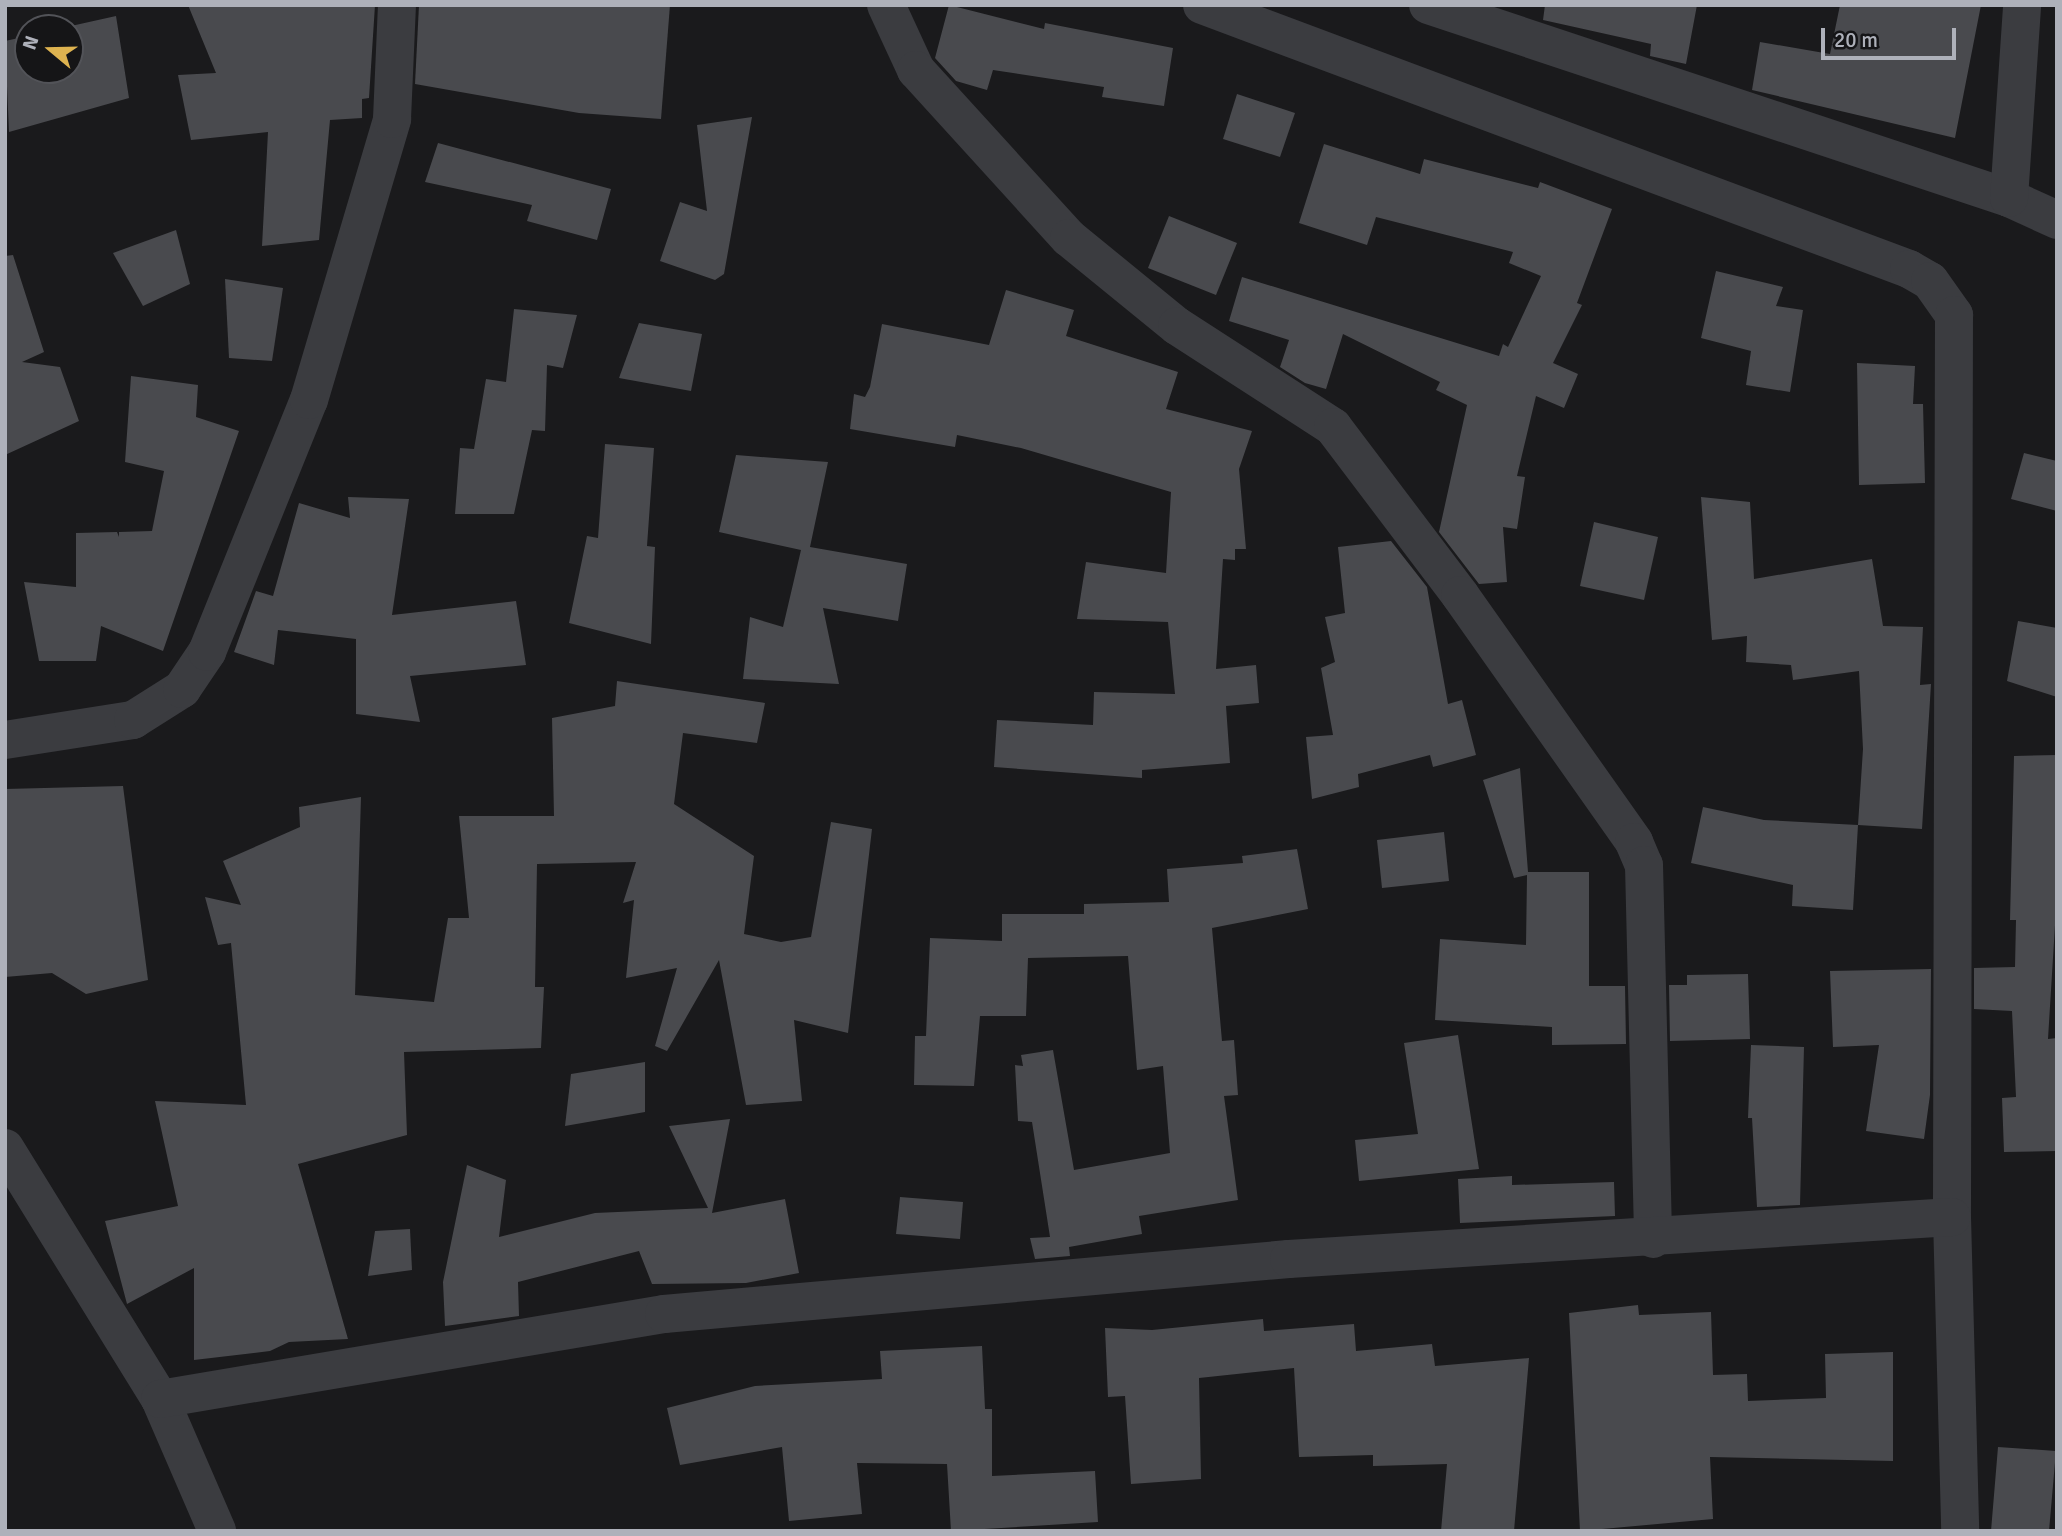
<!DOCTYPE html>
<style>
body{margin:0}
#map{position:relative;width:2062px;height:1536px;overflow:hidden;background:#1a1a1c;font-family:Signika,sans-serif}
div>[style]{position:absolute}
[style*='--x']{left:calc(var(--x)*1px);top:calc(var(--y)*1px);width:calc(var(--w)*1px);rotate:calc(var(--a)*1deg)}
.building>*{inset:0;background:#494a4e}
.street>*{height:38px;margin:-19px;padding:0 19px;transform-origin:19px;border-radius:19px;background:#3b3c40}
span{translate:-50% -50%;white-space:nowrap;text-align:center;line-height:1.15;-webkit-text-stroke:5px #151517;paint-order:stroke}
.frame{position:absolute;inset:0;border:7px solid #aeb1ba;pointer-events:none}
.north{position:absolute;left:14px;top:14px;width:70px;height:70px;box-sizing:border-box;background:#151517;border:2px solid #525358;border-radius:50%;rotate:289deg;font-size:19px;font-weight:700;line-height:28px;text-align:center;color:#aeb1ba}
.north::after{content:'';display:block;margin:auto;width:24px;height:32px;background:#deb350;clip-path:polygon(50% 0,100% 100%,50% 72%,0 100%)}
.scale{position:absolute;left:1821px;top:28px;width:135px;height:32px;box-sizing:border-box;border:4px solid #aeb1ba;border-top:0;padding-left:9px;font-size:21px;line-height:24px;white-space:nowrap;color:#aeb1ba;-webkit-text-stroke:5px #151517;paint-order:stroke}
</style>
<div id="map">
<div class="building">
<div style="clip-path:polygon(188px 5px,375px 5px,369px 98px,362px 99px,362px 118px,330px 120px,319px 240px,262px 246px,268px 132px,191px 140px,178px 75px,216px 73px)"></div>
<div style="clip-path:polygon(419px 5px,670px 5px,661px 119px,579px 113px,415px 84px)"></div>
<div style="clip-path:polygon(949px 5px,1044px 29px,1045px 23px,1173px 48px,1164px 106px,1102px 97px,1104px 87px,993px 70px,987px 90px,956px 81px,935px 58px)"></div>
<div style="clip-path:polygon(1545px 5px,1697px 5px,1686px 64px,1650px 56px,1651px 44px,1543px 20px)"></div>
<div style="clip-path:polygon(1840px 5px,1981px 5px,1955px 138px,1752px 90px,1760px 42px,1830px 54px)"></div>
<div style="clip-path:polygon(116px 16px,129px 98px,9px 132px,5px 41px,28px 36px,28px 70px,70px 70px,70px 28px,62px 28px)"></div>
<div style="clip-path:polygon(1237px 94px,1295px 113px,1280px 157px,1223px 139px)"></div>
<div style="clip-path:polygon(752px 117px,724px 274px,715px 280px,660px 261px,680px 202px,707px 211px,697px 125px)"></div>
<div style="clip-path:polygon(438px 143px,611px 189px,597px 240px,527px 221px,532px 205px,425px 182px)"></div>
<div style="clip-path:polygon(1324px 144px,1420px 174px,1424px 159px,1538px 188px,1540px 182px,1612px 209px,1577px 303px,1582px 305px,1553px 363px,1578px 374px,1564px 408px,1536px 396px,1517px 476px,1525px 477px,1517px 529px,1503px 527px,1507px 582px,1479px 584px,1439px 532px,1467px 405px,1436px 390px,1440px 382px,1343px 334px,1326px 389px,1305px 383px,1280px 367px,1289px 340px,1229px 321px,1242px 277px,1499px 356px,1503px 344px,1508px 347px,1541px 276px,1509px 263px,1513px 252px,1376px 217px,1367px 245px,1299px 223px)"></div>
<div style="clip-path:polygon(1169px 216px,1237px 243px,1216px 295px,1148px 268px)"></div>
<div style="clip-path:polygon(176px 230px,190px 284px,143px 306px,113px 253px)"></div>
<div style="clip-path:polygon(13px 255px,44px 352px,22px 362px,60px 367px,79px 421px,5px 455px,5px 256px)"></div>
<div style="clip-path:polygon(1716px 271px,1783px 287px,1776px 306px,1803px 310px,1790px 392px,1746px 385px,1751px 351px,1701px 338px)"></div>
<div style="clip-path:polygon(225px 279px,283px 288px,272px 361px,229px 358px)"></div>
<div style="clip-path:polygon(1006px 290px,1074px 310px,1066px 336px,1178px 372px,1166px 409px,1252px 431px,1239px 469px,1246px 549px,1235px 549px,1235px 560px,1223px 559px,1216px 669px,1256px 665px,1259px 703px,1226px 706px,1230px 763px,1142px 770px,1142px 778px,994px 767px,997px 720px,1093px 725px,1094px 692px,1175px 694px,1168px 622px,1077px 619px,1086px 562px,1166px 573px,1171px 492px,1021px 448px,957px 435px,955px 447px,850px 429px,854px 394px,865px 397px,870px 387px,882px 324px,989px 345px)"></div>
<div style="clip-path:polygon(514px 309px,577px 315px,563px 368px,547px 365px,545px 431px,532px 430px,514px 514px,455px 514px,460px 448px,474px 449px,486px 379px,506px 382px)"></div>
<div style="clip-path:polygon(639px 323px,702px 334px,691px 391px,619px 378px)"></div>
<div style="clip-path:polygon(1857px 363px,1915px 366px,1913px 404px,1923px 404px,1925px 483px,1859px 485px)"></div>
<div style="clip-path:polygon(131px 376px,198px 385px,196px 417px,239px 431px,163px 651px,101px 626px,96px 661px,39px 661px,24px 582px,76px 587px,76px 533px,117px 532px,119px 537px,119px 532px,152px 531px,164px 471px,125px 462px)"></div>
<div style="clip-path:polygon(605px 444px,654px 448px,647px 546px,655px 547px,651px 644px,569px 623px,587px 536px,598px 538px)"></div>
<div style="clip-path:polygon(2024px 453px,2057px 461px,2057px 511px,2011px 499px)"></div>
<div style="clip-path:polygon(736px 455px,828px 462px,810px 547px,907px 564px,898px 621px,823px 608px,839px 684px,743px 679px,750px 617px,783px 627px,801px 550px,719px 532px)"></div>
<div style="clip-path:polygon(348px 497px,409px 499px,392px 615px,516px 601px,526px 665px,410px 676px,420px 722px,356px 714px,356px 639px,278px 630px,274px 665px,234px 652px,256px 591px,273px 596px,299px 503px,350px 518px)"></div>
<div style="clip-path:polygon(1701px 497px,1750px 502px,1754px 579px,1872px 559px,1883px 626px,1923px 627px,1920px 685px,1931px 684px,1922px 829px,1858px 825px,1863px 749px,1859px 671px,1793px 680px,1791px 665px,1746px 662px,1747px 636px,1712px 640px)"></div>
<div style="clip-path:polygon(1594px 522px,1658px 537px,1644px 600px,1580px 586px)"></div>
<div style="clip-path:polygon(1391px 541px,1427px 587px,1448px 704px,1462px 700px,1476px 755px,1433px 767px,1430px 755px,1358px 774px,1359px 787px,1312px 799px,1306px 737px,1333px 735px,1321px 668px,1335px 662px,1325px 617px,1345px 613px,1338px 547px)"></div>
<div style="clip-path:polygon(2018px 621px,2057px 628px,2057px 697px,2007px 681px)"></div>
<div style="clip-path:polygon(617px 681px,765px 703px,757px 743px,683px 733px,674px 804px,754px 856px,744px 934px,781px 942px,811px 937px,831px 822px,872px 829px,848px 1033px,794px 1020px,802px 1101px,746px 1105px,719px 960px,667px 1051px,655px 1046px,677px 968px,626px 978px,634px 900px,623px 903px,636px 862px,537px 864px,535px 987px,544px 987px,541px 1048px,404px 1052px,407px 1135px,298px 1164px,348px 1339px,289px 1342px,270px 1351px,194px 1360px,194px 1268px,127px 1304px,105px 1221px,178px 1206px,155px 1101px,246px 1105px,231px 943px,218px 945px,205px 897px,241px 905px,223px 861px,300px 827px,299px 807px,361px 797px,355px 995px,434px 1002px,448px 918px,469px 918px,459px 816px,554px 816px,552px 718px,615px 706px)"></div>
<div style="clip-path:polygon(2057px 755px,2057px 893px,2048px 1039px,2057px 1038px,2057px 1151px,2004px 1152px,2002px 1098px,2016px 1097px,2012px 1011px,1974px 1009px,1974px 968px,2015px 967px,2016px 920px,2010px 920px,2014px 756px)"></div>
<div style="clip-path:polygon(1520px 768px,1528px 872px,1589px 872px,1589px 986px,1625px 986px,1626px 1044px,1552px 1045px,1552px 1027px,1435px 1020px,1440px 939px,1526px 945px,1527px 875px,1514px 878px,1483px 780px)"></div>
<div style="clip-path:polygon(123px 786px,148px 980px,86px 994px,52px 973px,5px 977px,5px 789px)"></div>
<div style="clip-path:polygon(1703px 807px,1764px 820px,1858px 825px,1853px 910px,1792px 906px,1793px 885px,1691px 863px)"></div>
<div style="clip-path:polygon(1444px 832px,1449px 881px,1382px 888px,1377px 840px)"></div>
<div style="clip-path:polygon(1297px 849px,1308px 909px,1212px 928px,1222px 1041px,1234px 1040px,1238px 1095px,1224px 1096px,1238px 1200px,1139px 1216px,1142px 1234px,1069px 1247px,1070px 1256px,1035px 1259px,1030px 1238px,1050px 1237px,1032px 1122px,1018px 1121px,1015px 1065px,1023px 1066px,1021px 1055px,1053px 1050px,1074px 1170px,1170px 1153px,1163px 1066px,1137px 1070px,1128px 956px,1028px 958px,1026px 1016px,980px 1016px,974px 1086px,914px 1085px,915px 1036px,926px 1036px,930px 938px,1002px 941px,1002px 914px,1084px 914px,1084px 904px,1169px 902px,1167px 869px,1243px 863px,1242px 856px)"></div>
<div style="clip-path:polygon(1931px 969px,1930px 1095px,1924px 1139px,1866px 1131px,1879px 1045px,1833px 1047px,1830px 971px)"></div>
<div style="clip-path:polygon(1748px 974px,1750px 1039px,1670px 1041px,1669px 985px,1687px 985px,1687px 975px)"></div>
<div style="clip-path:polygon(1458px 1035px,1479px 1169px,1359px 1181px,1355px 1140px,1418px 1134px,1404px 1043px)"></div>
<div style="clip-path:polygon(1751px 1045px,1804px 1047px,1800px 1205px,1757px 1207px,1752px 1118px,1748px 1118px)"></div>
<div style="clip-path:polygon(645px 1062px,645px 1112px,565px 1126px,571px 1074px)"></div>
<div style="clip-path:polygon(730px 1119px,712px 1213px,785px 1199px,799px 1273px,746px 1283px,652px 1284px,639px 1251px,518px 1282px,519px 1316px,445px 1326px,443px 1282px,467px 1165px,506px 1180px,499px 1237px,595px 1213px,708px 1208px,669px 1126px)"></div>
<div style="clip-path:polygon(1512px 1176px,1512px 1185px,1614px 1182px,1615px 1216px,1460px 1223px,1458px 1179px)"></div>
<div style="clip-path:polygon(900px 1197px,963px 1202px,960px 1239px,896px 1234px)"></div>
<div style="clip-path:polygon(410px 1229px,412px 1270px,368px 1276px,375px 1231px)"></div>
<div style="clip-path:polygon(1638px 1305px,1639px 1315px,1711px 1312px,1713px 1375px,1747px 1374px,1748px 1401px,1826px 1398px,1825px 1354px,1893px 1352px,1893px 1461px,1710px 1457px,1713px 1519px,1580px 1531px,1569px 1313px)"></div>
<div style="clip-path:polygon(1263px 1319px,1264px 1331px,1354px 1324px,1356px 1351px,1432px 1344px,1435px 1366px,1529px 1358px,1514px 1531px,1441px 1531px,1447px 1464px,1373px 1466px,1373px 1455px,1299px 1457px,1294px 1368px,1199px 1378px,1201px 1479px,1131px 1484px,1125px 1396px,1108px 1397px,1105px 1328px,1152px 1330px)"></div>
<div style="clip-path:polygon(982px 1346px,985px 1409px,992px 1409px,992px 1476px,1095px 1471px,1098px 1522px,951px 1531px,947px 1464px,857px 1463px,862px 1514px,789px 1521px,782px 1447px,680px 1465px,667px 1408px,755px 1386px,882px 1379px,880px 1351px)"></div>
<div style="clip-path:polygon(1998px 1447px,2056px 1451px,2049px 1531px,1991px 1531px)"></div>
</div>
<div class="street">
<div style="--x:886;--y:5;--w:72;--a:65.2"></div>
<div style="--x:916;--y:70;--w:227;--a:47.7"></div>
<div style="--x:1069;--y:238;--w:139;--a:39.2"></div>
<div style="--x:1177;--y:326;--w:186;--a:32.9"></div>
<div style="--x:1333;--y:427;--w:211;--a:52.9"></div>
<div style="--x:1460;--y:595;--w:302;--a:54.8"></div>
<div style="--x:1634;--y:842;--w:25;--a:67"></div>
<div style="--x:1644;--y:865;--w:374;--a:88.6"></div>
<div style="--x:1202;--y:5;--w:755;--a:20.48"></div>
<div style="--x:1909;--y:269;--w:24;--a:30"></div>
<div style="--x:1930;--y:281;--w:42;--a:54.8"></div>
<div style="--x:1954;--y:315;--w:902;--a:90.13"></div>
<div style="--x:1952;--y:1217;--w:314;--a:88.5"></div>
<div style="--x:1428;--y:5;--w:612;--a:18.38"></div>
<div style="--x:2009;--y:198;--w:53;--a:24.6"></div>
<div style="--x:2009;--y:198;--w:193;--a:-86.1"></div>
<div style="--x:5;--y:740;--w:130;--a:-8.9"></div>
<div style="--x:133;--y:720;--w:58;--a:-32.3"></div>
<div style="--x:182;--y:689;--w:45;--a:-56"></div>
<div style="--x:207;--y:652;--w:272;--a:-68"></div>
<div style="--x:309;--y:400;--w:293;--a:-73.5"></div>
<div style="--x:392;--y:119;--w:114;--a:-87.5"></div>
<div style="--x:5;--y:1148;--w:295;--a:58.3"></div>
<div style="--x:160;--y:1399;--w:144;--a:66.6"></div>
<div style="--x:160;--y:1399;--w:511;--a:-9.57"></div>
<div style="--x:664;--y:1314;--w:627;--a:-5.03"></div>
<div style="--x:1289;--y:1259;--w:664;--a:-3.62"></div>
</div>
<div class="frame"></div>
<div class="north">N</div>
<div class="scale">20 m</div>
</div>
